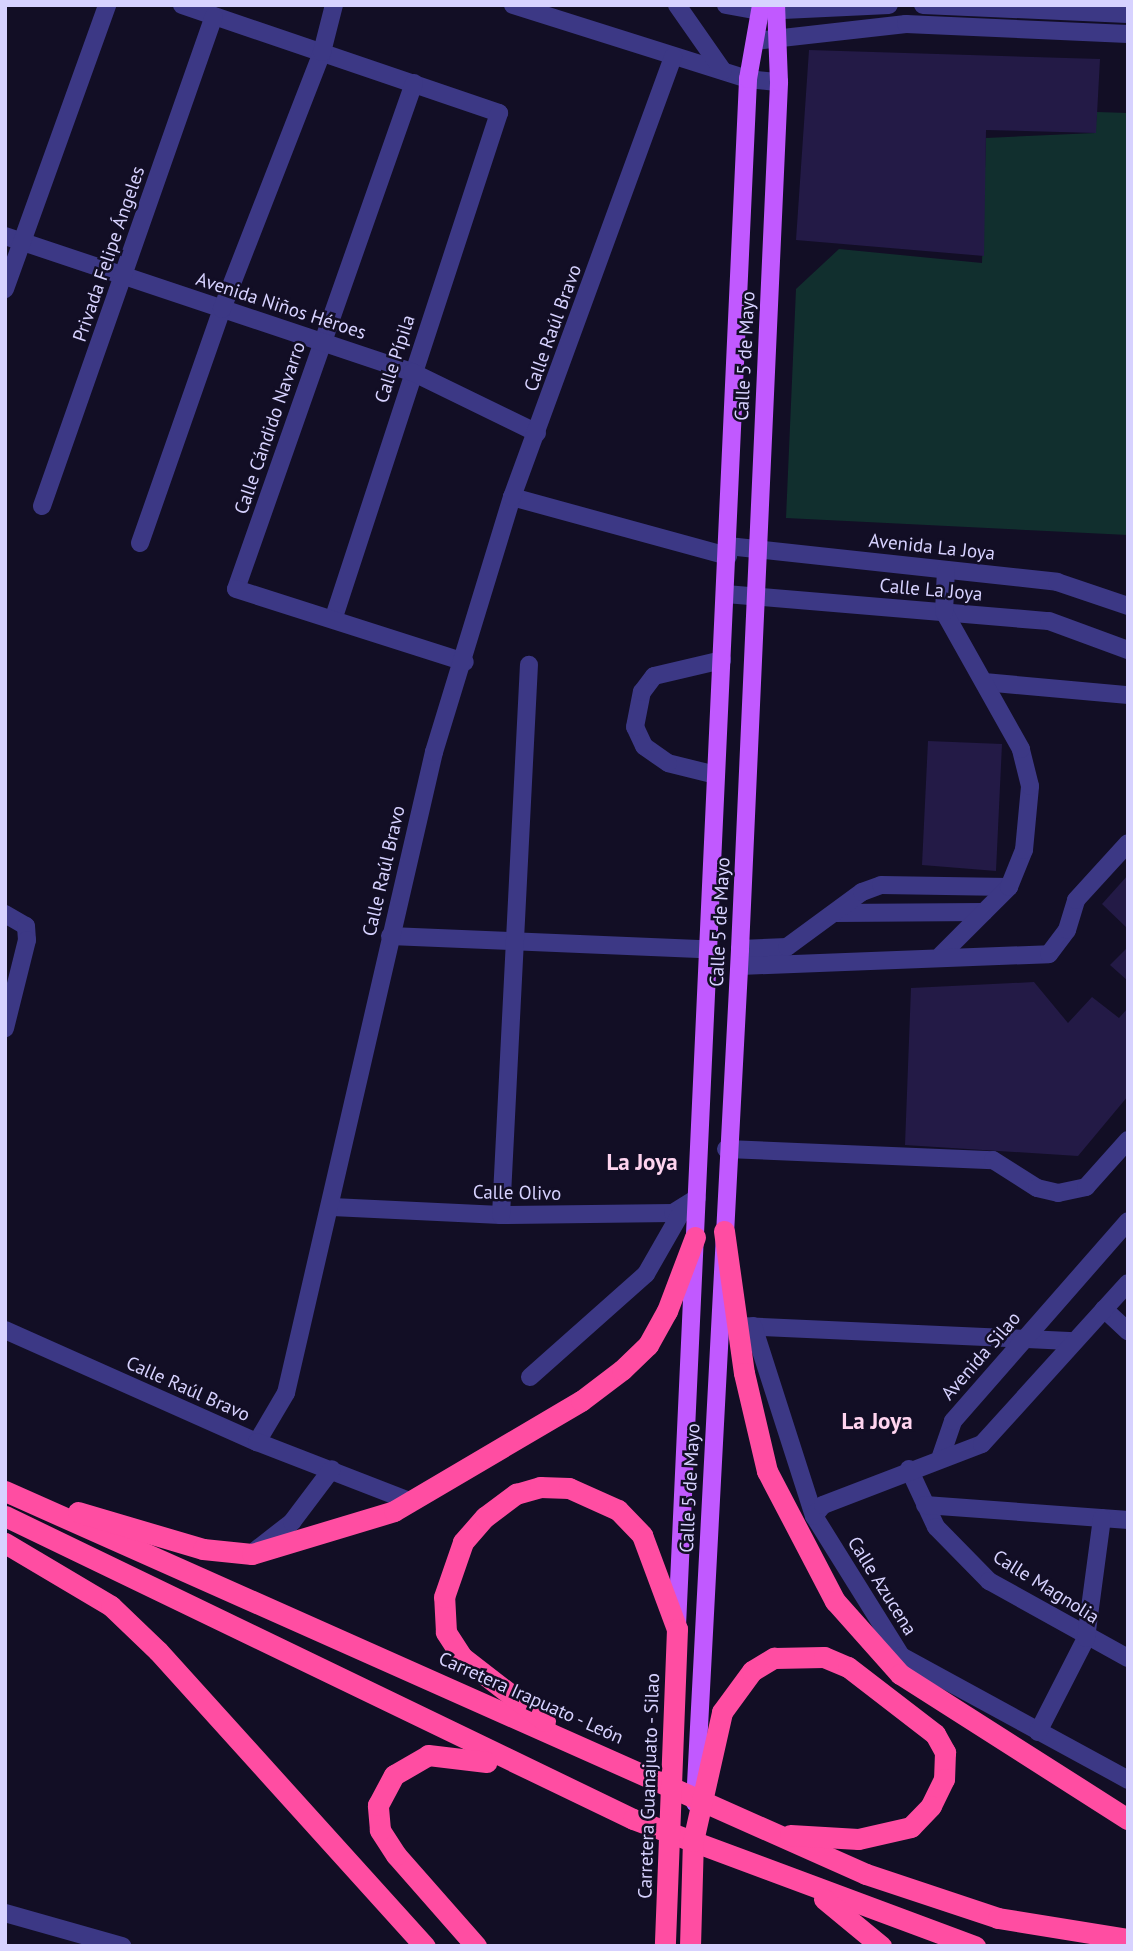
<!DOCTYPE html>
<meta charset="utf-8">
<style>
body{margin:0}
#map{position:relative;width:1133px;height:1951px;overflow:hidden;background:#120e25;font-family:"PT Sans",sans-serif}
div>[style]{position:absolute}
[style*='--x']{left:calc(var(--x)*1px);top:calc(var(--y)*1px);width:calc(var(--w)*1px);rotate:calc(var(--a)*1deg)}
.green>*{inset:0;background:#112f2e}
.building>*{inset:0;background:#231a46}
.minor>*{height:18px;margin:-9px;padding:0 9px;transform-origin:9px;border-radius:9px;background:#3c3885}
.major>*{height:18px;margin:-9px;padding:0 9px;transform-origin:9px;border-radius:9px;background:#c159ff}
.highway>*{height:21px;margin:-10.5px;padding:0 10.5px;transform-origin:10.5px;border-radius:10.5px;background:#ff4da2}
span{translate:-50% -50%;white-space:nowrap;text-align:center;line-height:1.15;-webkit-text-stroke:5px #120e25;paint-order:stroke}
.street-label{font-size:19px;color:#d7d2ff}
.quarter-label{font-size:23px;color:#ffd4ef;font-weight:700}
.frame{position:absolute;inset:0;border:7px solid #d7d2ff;pointer-events:none}
</style>
<div id="map">
<div class="green">
<div style="clip-path:polygon(1097px 112px,1128px 113px,1128px 535px,786px 518px,796px 289px,839px 249px,982px 263px,986px 138px,1095px 133px)"></div>
</div>
<div class="building">
<div style="clip-path:polygon(809px 50px,1100px 59px,1096px 133px,986px 130px,984px 256px,796px 240px)"></div>
<div style="clip-path:polygon(928px 741px,1002px 744px,996px 871px,922px 865px)"></div>
<div style="clip-path:polygon(1128px 875px,1128px 929px,1102px 904px)"></div>
<div style="clip-path:polygon(1128px 947px,1128px 981px,1110px 965px)"></div>
<div style="clip-path:polygon(1034px 982px,1068px 1023px,1092px 997px,1119px 1018px,1128px 1008px,1128px 1096px,1078px 1156px,905px 1145px,911px 988px)"></div>
</div>
<div class="minor">
<div style="--x:182;--y:5;--w:335;--a:18.8"></div>
<div style="--x:499;--y:113;--w:533;--a:108.13"></div>
<div style="--x:513;--y:5;--w:246;--a:17.5"></div>
<div style="--x:748;--y:79;--w:31;--a:6"></div>
<div style="--x:677;--y:5;--w:80;--a:55.1"></div>
<div style="--x:726;--y:5;--w:35;--a:10"></div>
<div style="--x:760;--y:11;--w:129;--a:-2.7"></div>
<div style="--x:923;--y:5;--w:205;--a:2.5"></div>
<div style="--x:755;--y:41;--w:152;--a:-6.4"></div>
<div style="--x:906;--y:24;--w:222;--a:2.6"></div>
<div style="--x:414;--y:83;--w:536;--a:109.38"></div>
<div style="--x:236;--y:589;--w:240;--a:17.7"></div>
<div style="--x:5;--y:236;--w:429;--a:18.5"></div>
<div style="--x:412;--y:372;--w:139;--a:26"></div>
<div style="--x:5;--y:289;--w:302;--a:-70.2"></div>
<div style="--x:512;--y:497;--w:224;--a:15.3"></div>
<div style="--x:42;--y:506;--w:519;--a:-70.66"></div>
<div style="--x:140;--y:543;--w:248;--a:-70.7"></div>
<div style="--x:222;--y:309;--w:276;--a:-68.7"></div>
<div style="--x:322;--y:52;--w:49;--a:-75.7"></div>
<div style="--x:728;--y:546;--w:331;--a:6.2"></div>
<div style="--x:1057;--y:582;--w:75;--a:18.7"></div>
<div style="--x:726;--y:594;--w:324;--a:4.8"></div>
<div style="--x:1049;--y:621;--w:84;--a:20.2"></div>
<div style="--x:984;--y:682;--w:145;--a:5.2"></div>
<div style="--x:716;--y:775;--w:49;--a:-166"></div>
<div style="--x:668;--y:763;--w:29;--a:-145"></div>
<div style="--x:644;--y:746;--w:21;--a:-115"></div>
<div style="--x:635;--y:727;--w:36;--a:-79"></div>
<div style="--x:642;--y:692;--w:20;--a:-53"></div>
<div style="--x:654;--y:676;--w:70;--a:-13.2"></div>
<div style="--x:834;--y:913;--w:150;--a:-0.4"></div>
<div style="--x:5;--y:914;--w:24;--a:30"></div>
<div style="--x:26;--y:926;--w:14;--a:86"></div>
<div style="--x:27;--y:940;--w:91;--a:104"></div>
<div style="--x:390;--y:936;--w:315;--a:2.4"></div>
<div style="--x:740;--y:949;--w:47;--a:-2.4"></div>
<div style="--x:787;--y:947;--w:93;--a:-36.3"></div>
<div style="--x:862;--y:892;--w:20;--a:-20"></div>
<div style="--x:881;--y:885;--w:128;--a:0.9"></div>
<div style="--x:941;--y:955;--w:96;--a:-45"></div>
<div style="--x:1009;--y:887;--w:40;--a:-68"></div>
<div style="--x:1024;--y:850;--w:64;--a:-84.6"></div>
<div style="--x:1030;--y:786;--w:38;--a:-104"></div>
<div style="--x:1021;--y:749;--w:157;--a:-119.3"></div>
<div style="--x:944;--y:612;--w:42;--a:-87.3"></div>
<div style="--x:740;--y:966;--w:309;--a:-2.2"></div>
<div style="--x:1049;--y:954;--w:30;--a:-53"></div>
<div style="--x:1067;--y:930;--w:31;--a:-73"></div>
<div style="--x:1076;--y:900;--w:77;--a:-47.6"></div>
<div style="--x:726;--y:1149;--w:267;--a:2.4"></div>
<div style="--x:993;--y:1160;--w:52;--a:32.5"></div>
<div style="--x:1037;--y:1188;--w:22;--a:13"></div>
<div style="--x:1058;--y:1193;--w:29;--a:-12"></div>
<div style="--x:1086;--y:1187;--w:63;--a:-48.2"></div>
<div style="--x:332;--y:1207;--w:169;--a:2.7"></div>
<div style="--x:501;--y:1215;--w:172;--a:-0.7"></div>
<div style="--x:673;--y:1213;--w:28;--a:-32"></div>
<div style="--x:501;--y:1215;--w:551;--a:-87.09"></div>
<div style="--x:1104;--y:1309;--w:33;--a:43"></div>
<div style="--x:741;--y:1326;--w:334;--a:2.6"></div>
<div style="--x:753;--y:1326;--w:200;--a:72.2"></div>
<div style="--x:814;--y:1516;--w:165;--a:58.1"></div>
<div style="--x:901;--y:1656;--w:259;--a:28.6"></div>
<div style="--x:5;--y:1330;--w:276;--a:24"></div>
<div style="--x:257;--y:1442;--w:57;--a:-59.4"></div>
<div style="--x:286;--y:1393;--w:658;--a:-77"></div>
<div style="--x:434;--y:752;--w:267;--a:-73"></div>
<div style="--x:512;--y:497;--w:469;--a:-69.9"></div>
<div style="--x:530;--y:1377;--w:155;--a:-41.6"></div>
<div style="--x:646;--y:1274;--w:78;--a:-60.2"></div>
<div style="--x:257;--y:1442;--w:163;--a:21.2"></div>
<div style="--x:941;--y:1456;--w:37;--a:-71"></div>
<div style="--x:953;--y:1421;--w:266;--a:-48.8"></div>
<div style="--x:909;--y:1469;--w:64;--a:65"></div>
<div style="--x:936;--y:1527;--w:76;--a:45.5"></div>
<div style="--x:989;--y:1581;--w:159;--a:29"></div>
<div style="--x:925;--y:1505;--w:204;--a:4.2"></div>
<div style="--x:814;--y:1516;--w:14;--a:-51"></div>
<div style="--x:823;--y:1505;--w:170;--a:-21"></div>
<div style="--x:982;--y:1444;--w:217;--a:-47.8"></div>
<div style="--x:256;--y:1550;--w:46;--a:-37.9"></div>
<div style="--x:292;--y:1522;--w:66;--a:-53"></div>
<div style="--x:1038;--y:1732;--w:106;--a:-62.9"></div>
<div style="--x:1086;--y:1638;--w:121;--a:-82.4"></div>
<div style="--x:5;--y:1913;--w:122;--a:15.8"></div>
</div>
<div class="major">
<div style="--x:677;--y:1626;--w:1549;--a:-87.37"></div>
<div style="--x:748;--y:79;--w:75;--a:-80"></div>
<div style="--x:695;--y:1803;--w:855;--a:-86.98"></div>
<div style="--x:740;--y:949;--w:868;--a:-87.42"></div>
<div style="--x:779;--y:82;--w:77;--a:-92.2"></div>
</div>
<div class="highway">
<div style="--x:724;--y:1231;--w:143;--a:82"></div>
<div style="--x:744;--y:1373;--w:101;--a:76.8"></div>
<div style="--x:767;--y:1471;--w:147;--a:62.4"></div>
<div style="--x:835;--y:1601;--w:98;--a:48.3"></div>
<div style="--x:900;--y:1674;--w:270;--a:32.5"></div>
<div style="--x:5;--y:1491;--w:942;--a:23.98"></div>
<div style="--x:866;--y:1874;--w:139;--a:18.4"></div>
<div style="--x:998;--y:1918;--w:132;--a:9.2"></div>
<div style="--x:78;--y:1512;--w:130;--a:16.5"></div>
<div style="--x:203;--y:1549;--w:49;--a:5.8"></div>
<div style="--x:252;--y:1554;--w:148;--a:-16.8"></div>
<div style="--x:394;--y:1511;--w:217;--a:-30.5"></div>
<div style="--x:581;--y:1401;--w:51;--a:-37.1"></div>
<div style="--x:622;--y:1370;--w:36;--a:-44"></div>
<div style="--x:648;--y:1345;--w:39;--a:-61"></div>
<div style="--x:667;--y:1311;--w:79;--a:-69.3"></div>
<div style="--x:5;--y:1516;--w:697;--a:25.76"></div>
<div style="--x:633;--y:1819;--w:365;--a:20.4"></div>
<div style="--x:5;--y:1543;--w:123;--a:30.7"></div>
<div style="--x:111;--y:1606;--w:65;--a:43.8"></div>
<div style="--x:158;--y:1651;--w:398;--a:47.9"></div>
<div style="--x:545;--y:1721;--w:105;--a:-142.4"></div>
<div style="--x:462;--y:1657;--w:30;--a:-123"></div>
<div style="--x:446;--y:1632;--w:35;--a:-93"></div>
<div style="--x:444;--y:1597;--w:58;--a:-70.9"></div>
<div style="--x:463;--y:1542;--w:33;--a:-49"></div>
<div style="--x:485;--y:1517;--w:39;--a:-37"></div>
<div style="--x:516;--y:1494;--w:25;--a:-16"></div>
<div style="--x:540;--y:1487;--w:29;--a:2"></div>
<div style="--x:569;--y:1488;--w:54;--a:24.2"></div>
<div style="--x:618;--y:1510;--w:35;--a:46"></div>
<div style="--x:642;--y:1535;--w:100;--a:69.6"></div>
<div style="--x:677;--y:1629;--w:317;--a:92.2"></div>
<div style="--x:824;--y:1899;--w:74;--a:39.5"></div>
<div style="--x:476;--y:1946;--w:121;--a:-131.3"></div>
<div style="--x:396;--y:1855;--w:30;--a:-123"></div>
<div style="--x:380;--y:1830;--w:25;--a:-95"></div>
<div style="--x:378;--y:1805;--w:34;--a:-62"></div>
<div style="--x:394;--y:1775;--w:39;--a:-30"></div>
<div style="--x:428;--y:1755;--w:59;--a:6.8"></div>
<div style="--x:690;--y:1946;--w:105;--a:-88.4"></div>
<div style="--x:693;--y:1841;--w:132;--a:-77.3"></div>
<div style="--x:722;--y:1712;--w:51;--a:-53.8"></div>
<div style="--x:752;--y:1671;--w:26;--a:-31"></div>
<div style="--x:774;--y:1658;--w:50;--a:-1.1"></div>
<div style="--x:824;--y:1657;--w:26;--a:23"></div>
<div style="--x:848;--y:1667;--w:110;--a:37.6"></div>
<div style="--x:935;--y:1734;--w:21;--a:61"></div>
<div style="--x:945;--y:1752;--w:27;--a:92"></div>
<div style="--x:944;--y:1779;--w:30;--a:116"></div>
<div style="--x:931;--y:1806;--w:29;--a:134"></div>
<div style="--x:911;--y:1827;--w:54;--a:167.2"></div>
<div style="--x:858;--y:1839;--w:68;--a:-176.6"></div>
</div>
<div class="street-label">
<span style="left:109px;top:254px;rotate:-71deg">Privada Felipe Ángeles</span>
<span style="left:281px;top:306px;rotate:18deg">Avenida Niños Héroes</span>
<span style="left:553px;top:328px;rotate:-70deg">Calle Raúl Bravo</span>
<span style="left:745px;top:356px;rotate:-87deg">Calle 5 de Mayo</span>
<span style="left:395px;top:359px;rotate:-72deg">Calle Pípila</span>
<span style="left:270px;top:428px;rotate:-71deg">Calle Cándido Navarro</span>
<span style="left:932px;top:547px;rotate:6deg">Avenida La Joya</span>
<span style="left:931px;top:590px;rotate:5deg">Calle La Joya</span>
<span style="left:384px;top:871px;rotate:-77deg">Calle Raúl Bravo</span>
<span style="left:720px;top:922px;rotate:-87deg">Calle 5 de Mayo</span>
<span style="left:517px;top:1193px;rotate:1deg">Calle Olivo</span>
<span style="left:981px;top:1356px;rotate:-49deg">Avenida Silao</span>
<span style="left:188px;top:1389px;rotate:24deg">Calle Raúl Bravo</span>
<span style="left:690px;top:1488px;rotate:-87deg">Calle 5 de Mayo</span>
<span style="left:882px;top:1586px;rotate:58deg">Calle Azucena</span>
<span style="left:1046px;top:1587px;rotate:32deg">Calle Magnolia</span>
<span style="left:531px;top:1698px;rotate:24deg">Carretera Irapuato - León</span>
<span style="left:649px;top:1786px;rotate:-88deg">Carretera Guanajuato - Silao</span>
</div>
<div class="quarter-label">
<span style="left:642px;top:1162px">La Joya</span>
<span style="left:877px;top:1421px">La Joya</span>
</div>
<div class="frame"></div>
</div>
